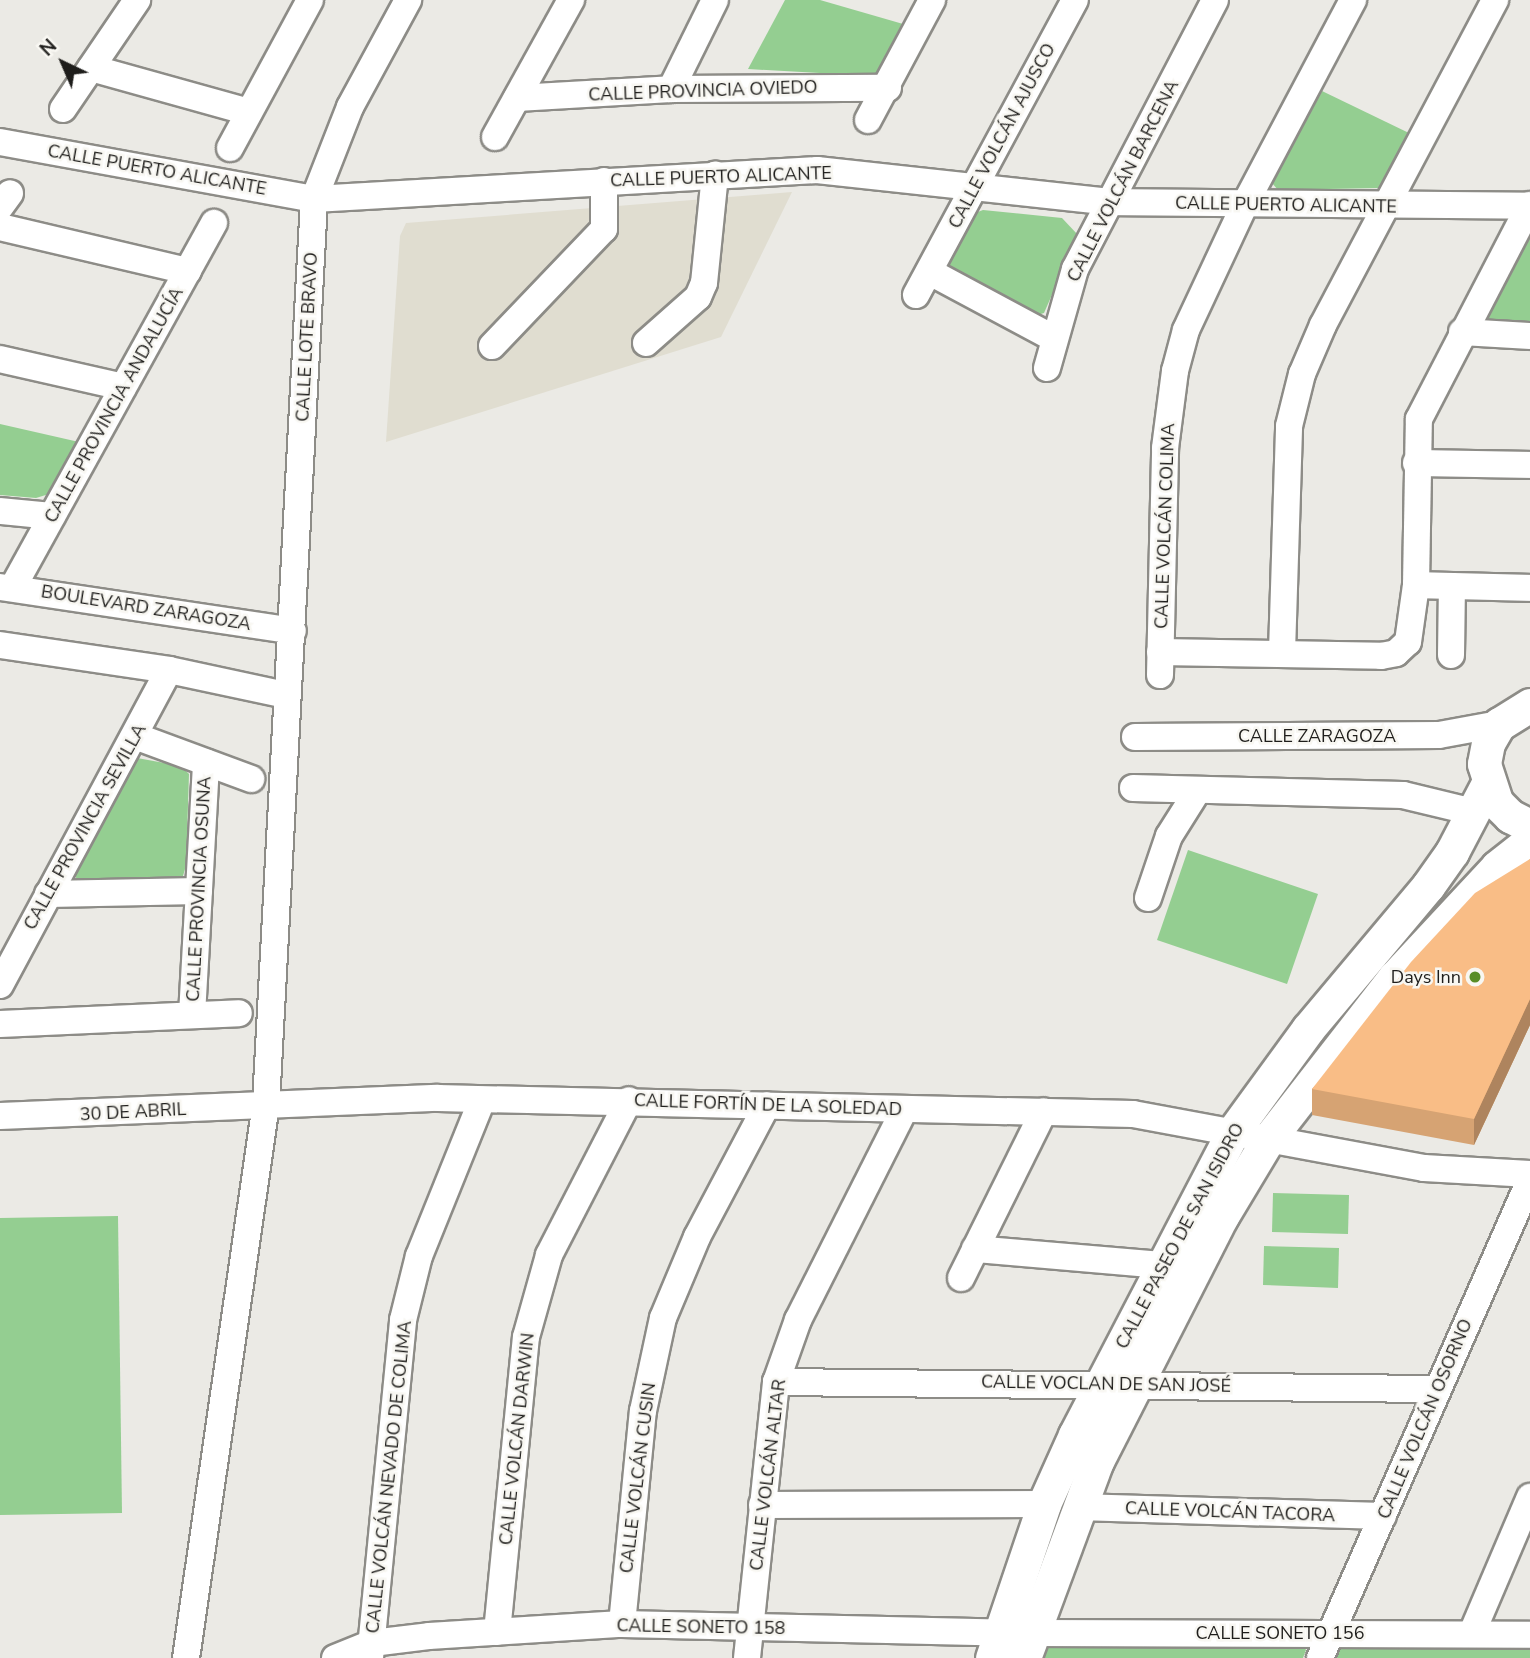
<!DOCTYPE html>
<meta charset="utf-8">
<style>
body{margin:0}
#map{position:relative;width:1530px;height:1658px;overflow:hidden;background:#ebeae5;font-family:"Nunito Sans",sans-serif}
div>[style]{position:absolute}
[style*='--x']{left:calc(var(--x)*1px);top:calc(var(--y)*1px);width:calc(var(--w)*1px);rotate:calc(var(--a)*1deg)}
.built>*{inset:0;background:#e0ddd0}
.green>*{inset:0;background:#94ce91}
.roads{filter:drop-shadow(2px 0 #8d8c87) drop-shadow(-2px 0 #8d8c87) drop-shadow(0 2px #8d8c87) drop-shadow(0 -2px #8d8c87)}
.minor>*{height:26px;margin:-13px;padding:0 13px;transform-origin:13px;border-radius:13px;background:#fff}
.major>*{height:33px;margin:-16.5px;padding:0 16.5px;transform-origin:16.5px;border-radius:16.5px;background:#fff}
.wall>*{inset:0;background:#d6a373}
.shaded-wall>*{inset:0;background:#ae845e}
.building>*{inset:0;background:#f9bd86}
.dots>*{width:19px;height:19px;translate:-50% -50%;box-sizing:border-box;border:4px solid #f8f7f2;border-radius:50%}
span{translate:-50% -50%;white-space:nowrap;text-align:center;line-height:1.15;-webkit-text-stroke:5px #f8f7f2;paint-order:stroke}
.street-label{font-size:18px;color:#1e1d1b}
.poi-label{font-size:18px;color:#1e1d1b}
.right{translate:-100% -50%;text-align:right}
.north{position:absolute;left:28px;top:28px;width:70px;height:70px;-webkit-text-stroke:5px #f8f7f2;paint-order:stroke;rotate:316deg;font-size:19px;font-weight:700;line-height:28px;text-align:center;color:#1e1d1b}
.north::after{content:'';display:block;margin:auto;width:24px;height:32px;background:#1e1d1b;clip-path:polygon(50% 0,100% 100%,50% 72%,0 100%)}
</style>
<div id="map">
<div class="built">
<div style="clip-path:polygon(792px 192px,721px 337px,386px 442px,400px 236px,406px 223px)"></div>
</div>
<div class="green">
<div style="clip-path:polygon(785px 0,820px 0,910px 26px,881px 73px,873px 76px,748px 69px)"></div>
<div style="clip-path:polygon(1322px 91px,1411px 134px,1380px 188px,1278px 190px,1272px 183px)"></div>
<div style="clip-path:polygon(983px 210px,1062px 218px,1078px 235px,1044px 313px,1034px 316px,952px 274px,949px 263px,975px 213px)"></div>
<div style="clip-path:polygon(1530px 227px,1530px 328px,1481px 323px)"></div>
<div style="clip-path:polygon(0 424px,79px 442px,49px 494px,36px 498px,0 495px)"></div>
<div style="clip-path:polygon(137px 758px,181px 766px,189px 774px,186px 866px,182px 879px,78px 882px,74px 873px)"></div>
<div style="clip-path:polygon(1188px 850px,1318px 894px,1287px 984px,1157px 940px)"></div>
<div style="clip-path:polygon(1273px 1193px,1349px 1195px,1348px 1234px,1272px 1232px)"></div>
<div style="clip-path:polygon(118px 1216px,122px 1513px,0 1515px,0 1218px)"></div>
<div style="clip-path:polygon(1264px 1246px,1339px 1248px,1338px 1288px,1263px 1285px)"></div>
<div style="clip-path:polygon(1046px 1640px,1302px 1643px,1306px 1650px,1303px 1658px,1036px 1658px)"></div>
<div style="clip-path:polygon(1340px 1646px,1530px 1648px,1530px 1658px,1331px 1658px)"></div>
</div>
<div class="roads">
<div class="minor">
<div style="--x:91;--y:68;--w:164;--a:15.6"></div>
<div style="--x:671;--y:89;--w:99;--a:-63.7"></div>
<div style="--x:517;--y:98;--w:154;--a:-3.3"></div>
<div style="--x:671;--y:89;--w:217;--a:-0.3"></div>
<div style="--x:63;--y:109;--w:132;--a:-55.8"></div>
<div style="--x:868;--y:120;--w:136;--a:-61.9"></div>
<div style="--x:495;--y:137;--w:157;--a:-61"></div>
<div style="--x:0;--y:142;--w:319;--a:10.3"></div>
<div style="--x:314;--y:199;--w:504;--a:-3.3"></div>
<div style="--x:817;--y:170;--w:297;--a:6.2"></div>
<div style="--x:1112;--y:202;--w:418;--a:0.5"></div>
<div style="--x:230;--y:148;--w:168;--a:-61.6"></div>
<div style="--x:0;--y:207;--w:17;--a:-54"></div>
<div style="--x:0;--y:227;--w:193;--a:13.2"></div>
<div style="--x:930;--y:272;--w:140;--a:28.2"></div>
<div style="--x:916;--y:295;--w:335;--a:-61.7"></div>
<div style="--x:1462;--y:332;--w:68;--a:3.4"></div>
<div style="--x:646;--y:343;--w:69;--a:-41.5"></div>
<div style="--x:698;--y:297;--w:15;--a:-67"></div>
<div style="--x:704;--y:283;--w:109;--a:-84.2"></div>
<div style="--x:492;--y:346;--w:162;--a:-46.3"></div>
<div style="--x:604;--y:229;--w:48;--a:-90"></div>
<div style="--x:0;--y:359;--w:126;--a:12.8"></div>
<div style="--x:1047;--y:368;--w:103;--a:-74.2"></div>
<div style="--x:1075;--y:269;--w:303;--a:-62.5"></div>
<div style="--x:1416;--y:463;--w:114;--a:1"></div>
<div style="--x:0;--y:511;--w:52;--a:5.5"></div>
<div style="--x:1416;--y:585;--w:114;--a:1.5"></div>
<div style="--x:0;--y:587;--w:296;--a:8.5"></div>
<div style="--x:13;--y:587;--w:416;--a:-61.1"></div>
<div style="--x:0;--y:645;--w:171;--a:8.4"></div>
<div style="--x:169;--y:670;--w:120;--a:12.1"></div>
<div style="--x:1160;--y:652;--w:221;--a:1"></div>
<div style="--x:1381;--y:656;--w:15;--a:-11"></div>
<div style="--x:1396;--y:653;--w:16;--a:-43"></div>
<div style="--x:1408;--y:642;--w:58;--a:-82"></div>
<div style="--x:1416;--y:585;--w:166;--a:-89"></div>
<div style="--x:1419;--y:419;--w:241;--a:-62.6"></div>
<div style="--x:1282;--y:652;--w:226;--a:-88.2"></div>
<div style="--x:1289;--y:426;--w:54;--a:-76"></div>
<div style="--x:1302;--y:374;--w:53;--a:-66.8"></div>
<div style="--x:1323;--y:325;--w:368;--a:-62.1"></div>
<div style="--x:1451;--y:655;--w:69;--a:-89.2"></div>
<div style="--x:1160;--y:675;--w:227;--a:-88.7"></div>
<div style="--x:1165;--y:448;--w:78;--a:-82.6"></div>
<div style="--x:1175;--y:371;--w:42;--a:-75"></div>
<div style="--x:1186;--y:330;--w:139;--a:-64.9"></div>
<div style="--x:1245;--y:204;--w:231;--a:-62.1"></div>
<div style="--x:135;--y:736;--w:124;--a:20.3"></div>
<div style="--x:1135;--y:737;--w:304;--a:-0.4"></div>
<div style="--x:1439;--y:735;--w:61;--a:-10.4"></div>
<div style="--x:1133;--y:788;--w:270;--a:1.5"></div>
<div style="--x:1403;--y:795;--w:73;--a:13.5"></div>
<div style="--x:48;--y:894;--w:151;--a:-1.1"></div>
<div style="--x:1148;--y:898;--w:65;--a:-71.3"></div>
<div style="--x:1169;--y:836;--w:54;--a:-57.8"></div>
<div style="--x:0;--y:985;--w:357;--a:-61.8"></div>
<div style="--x:192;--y:1015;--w:253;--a:-86.8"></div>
<div style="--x:0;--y:1024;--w:239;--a:-2.6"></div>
<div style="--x:0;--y:1116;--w:438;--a:-2.4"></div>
<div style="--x:438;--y:1098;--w:695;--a:1.32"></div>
<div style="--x:1133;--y:1114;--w:296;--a:10.5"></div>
<div style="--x:1424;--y:1168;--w:106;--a:3.2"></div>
<div style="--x:975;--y:1249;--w:186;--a:4.9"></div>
<div style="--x:961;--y:1278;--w:186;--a:-63.6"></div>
<div style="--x:776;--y:1382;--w:660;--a:0.61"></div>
<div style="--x:762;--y:1505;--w:282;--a:-0.2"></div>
<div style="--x:1078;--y:1507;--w:305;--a:1.7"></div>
<div style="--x:622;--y:1624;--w:214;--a:-84.4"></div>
<div style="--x:643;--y:1411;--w:95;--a:-77.9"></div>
<div style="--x:663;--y:1318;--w:88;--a:-67.2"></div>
<div style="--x:697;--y:1237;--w:149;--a:-62.1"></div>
<div style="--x:497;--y:1632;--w:296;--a:-84.4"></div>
<div style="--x:526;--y:1337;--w:85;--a:-74.3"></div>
<div style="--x:549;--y:1255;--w:174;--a:-62.7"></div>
<div style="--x:1472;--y:1633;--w:148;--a:-66.9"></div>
<div style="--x:186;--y:1658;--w:560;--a:-81.78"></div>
<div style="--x:266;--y:1104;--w:906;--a:-86.96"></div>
<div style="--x:314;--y:199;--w:99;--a:-68.6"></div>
<div style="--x:350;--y:107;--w:122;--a:-61.5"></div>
<div style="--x:335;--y:1658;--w:40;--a:-22"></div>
<div style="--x:372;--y:1643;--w:57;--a:-7"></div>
<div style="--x:429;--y:1636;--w:193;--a:-3.6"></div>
<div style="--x:622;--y:1624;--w:409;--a:1.3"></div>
<div style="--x:1031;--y:1633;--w:499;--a:0.2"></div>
<div style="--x:370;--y:1658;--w:340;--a:-84.4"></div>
<div style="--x:403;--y:1320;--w:66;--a:-76"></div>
<div style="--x:419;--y:1256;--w:168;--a:-68"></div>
<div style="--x:747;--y:1658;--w:278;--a:-84"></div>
<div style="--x:776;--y:1382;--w:66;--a:-70.5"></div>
<div style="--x:798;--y:1320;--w:235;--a:-63.2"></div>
<div style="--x:1320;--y:1658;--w:522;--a:-66.28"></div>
</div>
<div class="major">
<div style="--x:1530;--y:705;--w:36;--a:148"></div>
<div style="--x:1499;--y:724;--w:22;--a:120"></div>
<div style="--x:1488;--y:743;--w:21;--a:101"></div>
<div style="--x:1484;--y:764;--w:40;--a:72"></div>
<div style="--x:1496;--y:802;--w:20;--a:45"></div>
<div style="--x:1510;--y:816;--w:22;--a:27"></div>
<div style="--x:992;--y:1658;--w:163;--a:-71.3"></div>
<div style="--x:1044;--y:1504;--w:76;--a:-65.8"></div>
<div style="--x:1075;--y:1435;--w:342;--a:-62.5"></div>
<div style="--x:1233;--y:1132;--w:127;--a:-53.9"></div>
<div style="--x:1308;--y:1029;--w:187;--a:-50"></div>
<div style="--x:1428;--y:886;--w:42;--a:-54.8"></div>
<div style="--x:1452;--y:852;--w:76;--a:-62.4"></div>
<div style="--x:1024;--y:1658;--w:210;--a:-69.7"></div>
<div style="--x:1097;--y:1461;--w:275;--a:-63"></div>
<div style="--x:1222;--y:1216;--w:87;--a:-59"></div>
<div style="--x:1267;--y:1141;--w:207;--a:-52.1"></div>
<div style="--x:1394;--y:978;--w:151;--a:-47.1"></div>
<div style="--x:1497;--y:867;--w:42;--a:-38.2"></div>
</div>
</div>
<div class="wall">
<div style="clip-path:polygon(1530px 859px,1530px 1025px,1474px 1145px,1312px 1115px,1312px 1089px)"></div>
</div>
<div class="shaded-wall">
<div style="clip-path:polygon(1530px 999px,1530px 1025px,1474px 1145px,1474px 1119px)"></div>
</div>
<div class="building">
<div style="clip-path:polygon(1530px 859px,1530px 999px,1474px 1119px,1312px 1089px,1411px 962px,1475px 893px)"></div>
</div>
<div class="dots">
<div style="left:1475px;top:977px;background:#598d26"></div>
</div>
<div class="street-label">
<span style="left:703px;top:91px;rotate:-2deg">CALLE PROVINCIA OVIEDO</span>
<span style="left:1002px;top:136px;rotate:-62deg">CALLE VOLCÁN AJUSCO</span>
<span style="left:157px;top:170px;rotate:10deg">CALLE PUERTO ALICANTE</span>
<span style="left:721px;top:177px;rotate:-2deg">CALLE PUERTO ALICANTE</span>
<span style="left:1123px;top:181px;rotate:-63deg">CALLE VOLCÁN BARCENA</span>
<span style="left:1286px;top:205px;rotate:1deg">CALLE PUERTO ALICANTE</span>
<span style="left:307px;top:337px;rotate:-87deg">CALLE LOTE BRAVO</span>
<span style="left:114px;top:405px;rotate:-61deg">CALLE PROVINCIA ANDALUCÍA</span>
<span style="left:1165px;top:526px;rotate:-88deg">CALLE VOLCÁN COLIMA</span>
<span style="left:146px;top:608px;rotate:9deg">BOULEVARD ZARAGOZA</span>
<span style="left:1317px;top:736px">CALLE ZARAGOZA</span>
<span style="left:85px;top:827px;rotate:-61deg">CALLE PROVINCIA SEVILLA</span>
<span style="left:199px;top:889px;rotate:-87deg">CALLE PROVINCIA OSUNA</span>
<span style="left:768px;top:1105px;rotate:2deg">CALLE FORTÍN DE LA SOLEDAD</span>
<span style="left:133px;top:1112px;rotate:-3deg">30 DE ABRIL</span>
<span style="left:1180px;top:1236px;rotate:-62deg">CALLE PASEO DE SAN ISIDRO</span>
<span style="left:1106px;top:1384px;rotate:1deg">CALLE VOCLAN DE SAN JOSÉ</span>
<span style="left:1425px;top:1419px;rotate:-67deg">CALLE VOLCÁN OSORNO</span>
<span style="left:517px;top:1439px;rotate:-84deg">CALLE VOLCÁN DARWIN</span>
<span style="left:768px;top:1475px;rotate:-83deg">CALLE VOLCÁN ALTAR</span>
<span style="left:389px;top:1477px;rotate:-84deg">CALLE VOLCÁN NEVADO DE COLIMA</span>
<span style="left:638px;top:1478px;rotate:-83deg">CALLE VOLCÁN CUSIN</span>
<span style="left:1230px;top:1512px;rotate:2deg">CALLE VOLCÁN TACORA</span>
<span style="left:701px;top:1627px;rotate:1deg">CALLE SONETO 158</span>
<span style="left:1280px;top:1633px">CALLE SONETO 156</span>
</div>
<div class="poi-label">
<span class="right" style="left:1461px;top:977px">Days Inn</span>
</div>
<div class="north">N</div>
</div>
